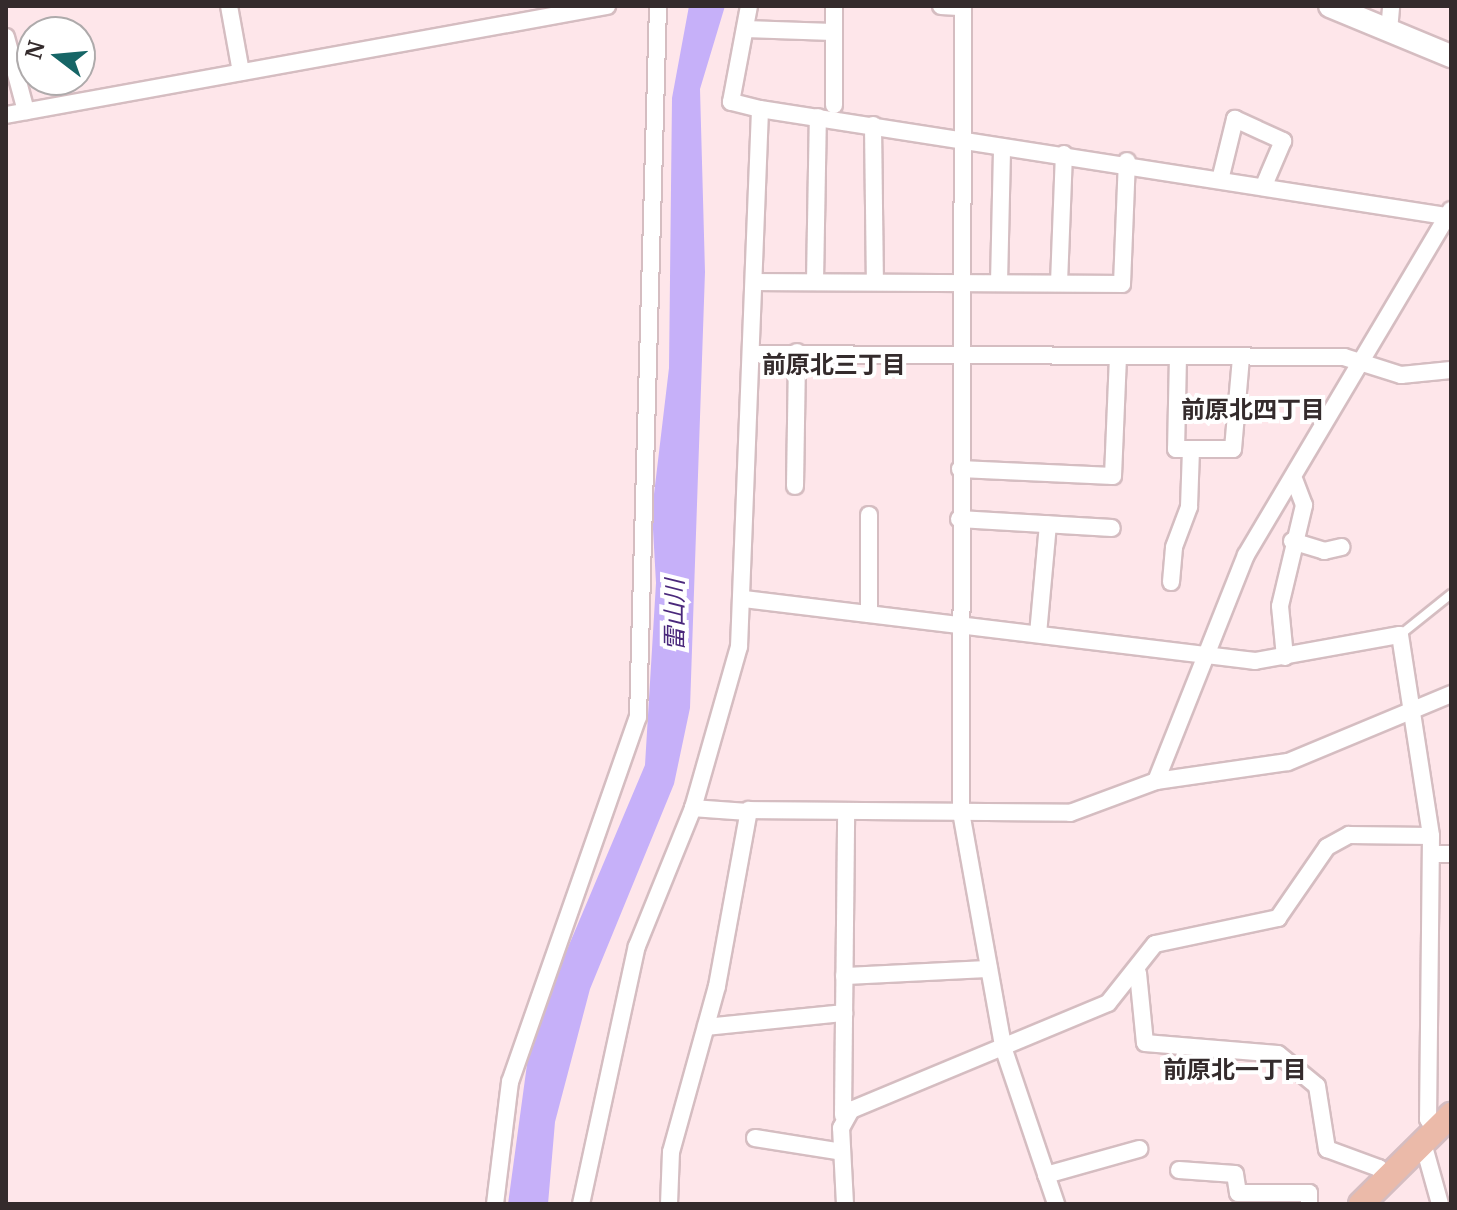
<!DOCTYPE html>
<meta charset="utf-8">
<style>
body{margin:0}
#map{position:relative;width:1457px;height:1210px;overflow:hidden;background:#fee6ea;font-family:Merriweather,"Noto Sans JP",serif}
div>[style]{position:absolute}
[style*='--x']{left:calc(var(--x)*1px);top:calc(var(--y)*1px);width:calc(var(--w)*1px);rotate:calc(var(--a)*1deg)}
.water>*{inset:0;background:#c6b0f9}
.roads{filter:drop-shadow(2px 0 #d5bdc1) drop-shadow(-2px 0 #d5bdc1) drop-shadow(0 2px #d5bdc1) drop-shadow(0 -2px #d5bdc1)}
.lane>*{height:8px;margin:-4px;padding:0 4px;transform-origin:4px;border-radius:4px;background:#fff}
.street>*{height:16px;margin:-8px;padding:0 8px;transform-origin:8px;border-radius:8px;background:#fff}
.secondary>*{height:22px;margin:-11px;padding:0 11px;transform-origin:11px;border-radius:11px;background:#fff}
.primary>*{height:24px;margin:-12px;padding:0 12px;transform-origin:12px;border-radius:12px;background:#ebbaa9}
span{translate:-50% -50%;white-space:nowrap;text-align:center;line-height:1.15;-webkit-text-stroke:8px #fff;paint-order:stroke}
.neighbourhood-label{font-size:24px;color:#342b2c;font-weight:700}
.water-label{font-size:24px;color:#4a287b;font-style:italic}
.frame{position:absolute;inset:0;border:8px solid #342b2c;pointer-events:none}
.north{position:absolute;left:16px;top:16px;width:80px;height:80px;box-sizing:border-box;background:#fff;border:2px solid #aeaaab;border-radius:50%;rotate:286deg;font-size:22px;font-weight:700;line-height:32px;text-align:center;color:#342b2c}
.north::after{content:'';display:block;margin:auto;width:28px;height:36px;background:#166566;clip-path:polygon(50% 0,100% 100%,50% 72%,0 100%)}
</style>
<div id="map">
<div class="water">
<div style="clip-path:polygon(689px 6px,725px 6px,700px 89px,705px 272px,690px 708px,674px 784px,590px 989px,555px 1122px,548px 1204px,508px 1204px,531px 1035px,645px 765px,656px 583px,652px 511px,669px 368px,672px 98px)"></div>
</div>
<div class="roads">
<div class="lane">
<div style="--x:1400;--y:635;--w:65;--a:-38.8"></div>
</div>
<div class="street">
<div style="--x:229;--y:6;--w:67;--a:79.7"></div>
<div style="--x:834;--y:6;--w:99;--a:90"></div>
<div style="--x:941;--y:6;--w:22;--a:3"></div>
<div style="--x:963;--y:6;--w:806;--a:90.14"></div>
<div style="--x:961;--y:812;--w:242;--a:79.8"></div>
<div style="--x:1004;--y:1050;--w:163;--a:71.3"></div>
<div style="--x:745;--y:29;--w:88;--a:2"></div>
<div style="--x:1389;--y:31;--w:25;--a:-85"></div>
<div style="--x:6;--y:37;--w:77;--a:74.9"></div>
<div style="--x:760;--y:109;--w:694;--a:8.87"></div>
<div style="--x:6;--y:115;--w:611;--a:-10.28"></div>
<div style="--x:873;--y:125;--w:157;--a:89.3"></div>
<div style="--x:1221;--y:176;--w:59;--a:-76.2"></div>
<div style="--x:1235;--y:119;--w:53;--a:24.6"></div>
<div style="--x:1283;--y:141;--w:46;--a:113.2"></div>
<div style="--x:755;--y:282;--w:367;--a:0.3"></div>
<div style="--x:1122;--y:284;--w:123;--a:-87.7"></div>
<div style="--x:815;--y:282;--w:165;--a:-89"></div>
<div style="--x:999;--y:283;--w:136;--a:-88.7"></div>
<div style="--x:1059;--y:283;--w:129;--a:-87.8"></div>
<div style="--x:753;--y:354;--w:591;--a:0.29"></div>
<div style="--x:1344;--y:357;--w:60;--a:17.5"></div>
<div style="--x:1401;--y:375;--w:50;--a:-5.7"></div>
<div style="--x:1178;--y:356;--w:93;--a:91.2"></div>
<div style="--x:1176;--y:449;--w:57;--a:0"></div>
<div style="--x:1233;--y:449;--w:92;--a:-85"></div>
<div style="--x:960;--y:469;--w:153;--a:2.6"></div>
<div style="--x:1113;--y:476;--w:119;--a:-87.6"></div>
<div style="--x:795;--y:486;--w:134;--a:-89.1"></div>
<div style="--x:959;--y:519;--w:153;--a:3.4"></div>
<div style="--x:1292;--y:541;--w:34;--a:17"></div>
<div style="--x:1324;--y:551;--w:18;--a:-13"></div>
<div style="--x:1171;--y:582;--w:35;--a:-85"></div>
<div style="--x:1174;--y:547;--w:43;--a:-69.4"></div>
<div style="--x:1189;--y:507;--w:58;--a:-88"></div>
<div style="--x:744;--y:599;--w:515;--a:6.92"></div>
<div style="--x:1255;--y:661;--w:147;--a:-10.2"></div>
<div style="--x:1400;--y:635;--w:203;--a:81.2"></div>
<div style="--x:1431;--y:836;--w:283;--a:90.6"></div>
<div style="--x:1428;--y:1119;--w:13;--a:58"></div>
<div style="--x:869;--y:614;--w:99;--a:-90"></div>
<div style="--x:1038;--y:634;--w:110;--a:-84.8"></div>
<div style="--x:1285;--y:657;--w:51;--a:-95.6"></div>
<div style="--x:1280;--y:606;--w:104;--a:-76.6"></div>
<div style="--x:1304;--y:505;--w:26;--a:-111"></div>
<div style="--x:1156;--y:781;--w:243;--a:-68.3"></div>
<div style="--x:1246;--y:555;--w:401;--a:-59.3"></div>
<div style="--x:693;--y:808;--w:54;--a:4.2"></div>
<div style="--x:1432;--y:854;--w:19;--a:0"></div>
<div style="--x:1138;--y:973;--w:70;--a:84.3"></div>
<div style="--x:1145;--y:1043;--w:133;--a:4.7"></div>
<div style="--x:1278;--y:1054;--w:50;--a:39.4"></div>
<div style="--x:1317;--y:1086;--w:64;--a:81"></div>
<div style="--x:1327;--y:1149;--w:55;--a:20.1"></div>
<div style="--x:1379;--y:1168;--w:13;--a:63"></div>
<div style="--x:844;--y:976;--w:145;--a:-2.8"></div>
<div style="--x:706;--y:1027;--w:139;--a:-5.8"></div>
<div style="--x:843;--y:1115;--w:304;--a:-89.4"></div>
<div style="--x:755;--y:1138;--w:88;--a:9.1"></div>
<div style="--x:1423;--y:1143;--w:63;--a:74.4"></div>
<div style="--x:1179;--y:1170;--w:56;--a:4.1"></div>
<div style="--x:1235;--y:1174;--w:19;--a:81"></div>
<div style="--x:1238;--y:1193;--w:71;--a:0"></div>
<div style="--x:1309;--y:1193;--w:11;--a:90"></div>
<div style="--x:1046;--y:1175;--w:97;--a:-15.6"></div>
<div style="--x:495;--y:1204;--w:123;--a:-83"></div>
<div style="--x:510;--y:1082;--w:387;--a:-70.7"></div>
<div style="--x:638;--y:717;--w:711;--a:-88.39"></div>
<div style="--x:581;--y:1204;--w:264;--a:-77.8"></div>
<div style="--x:637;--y:946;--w:149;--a:-67.9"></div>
<div style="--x:693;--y:808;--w:167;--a:-74.1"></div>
<div style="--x:739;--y:647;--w:538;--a:-87.76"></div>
<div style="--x:760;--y:109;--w:30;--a:-166"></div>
<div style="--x:731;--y:102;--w:98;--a:-79.4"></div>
<div style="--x:669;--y:1204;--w:52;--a:-87.8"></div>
<div style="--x:671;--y:1152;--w:172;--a:-74.5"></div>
<div style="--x:717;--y:986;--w:179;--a:-79.7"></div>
<div style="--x:749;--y:810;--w:321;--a:0.5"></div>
<div style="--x:1070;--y:813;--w:92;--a:-20.4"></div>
<div style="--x:1156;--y:781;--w:133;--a:-8.2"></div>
<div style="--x:1288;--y:762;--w:177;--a:-22.6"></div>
<div style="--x:845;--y:1204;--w:76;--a:-93"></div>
<div style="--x:841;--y:1128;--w:21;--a:-61"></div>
<div style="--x:851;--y:1110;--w:278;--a:-22.6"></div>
<div style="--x:1108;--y:1003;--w:75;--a:-51.5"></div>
<div style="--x:1155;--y:944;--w:126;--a:-11.9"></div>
<div style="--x:1278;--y:918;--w:86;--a:-55.4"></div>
<div style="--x:1327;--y:847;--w:25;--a:-29"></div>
<div style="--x:1349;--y:835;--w:82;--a:0.7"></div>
</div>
<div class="secondary">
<div style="--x:1330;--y:6;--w:131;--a:22.5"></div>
</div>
<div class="primary">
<div style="--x:1361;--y:1204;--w:127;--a:-44.7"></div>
</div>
</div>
<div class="neighbourhood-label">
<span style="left:834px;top:365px">前原北三丁目</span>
<span style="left:1253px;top:410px">前原北四丁目</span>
<span style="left:1235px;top:1070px">前原北一丁目</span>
</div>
<div class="water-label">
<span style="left:675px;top:615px;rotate:-90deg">雷山川</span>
</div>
<div class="frame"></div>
<div class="north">N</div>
</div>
